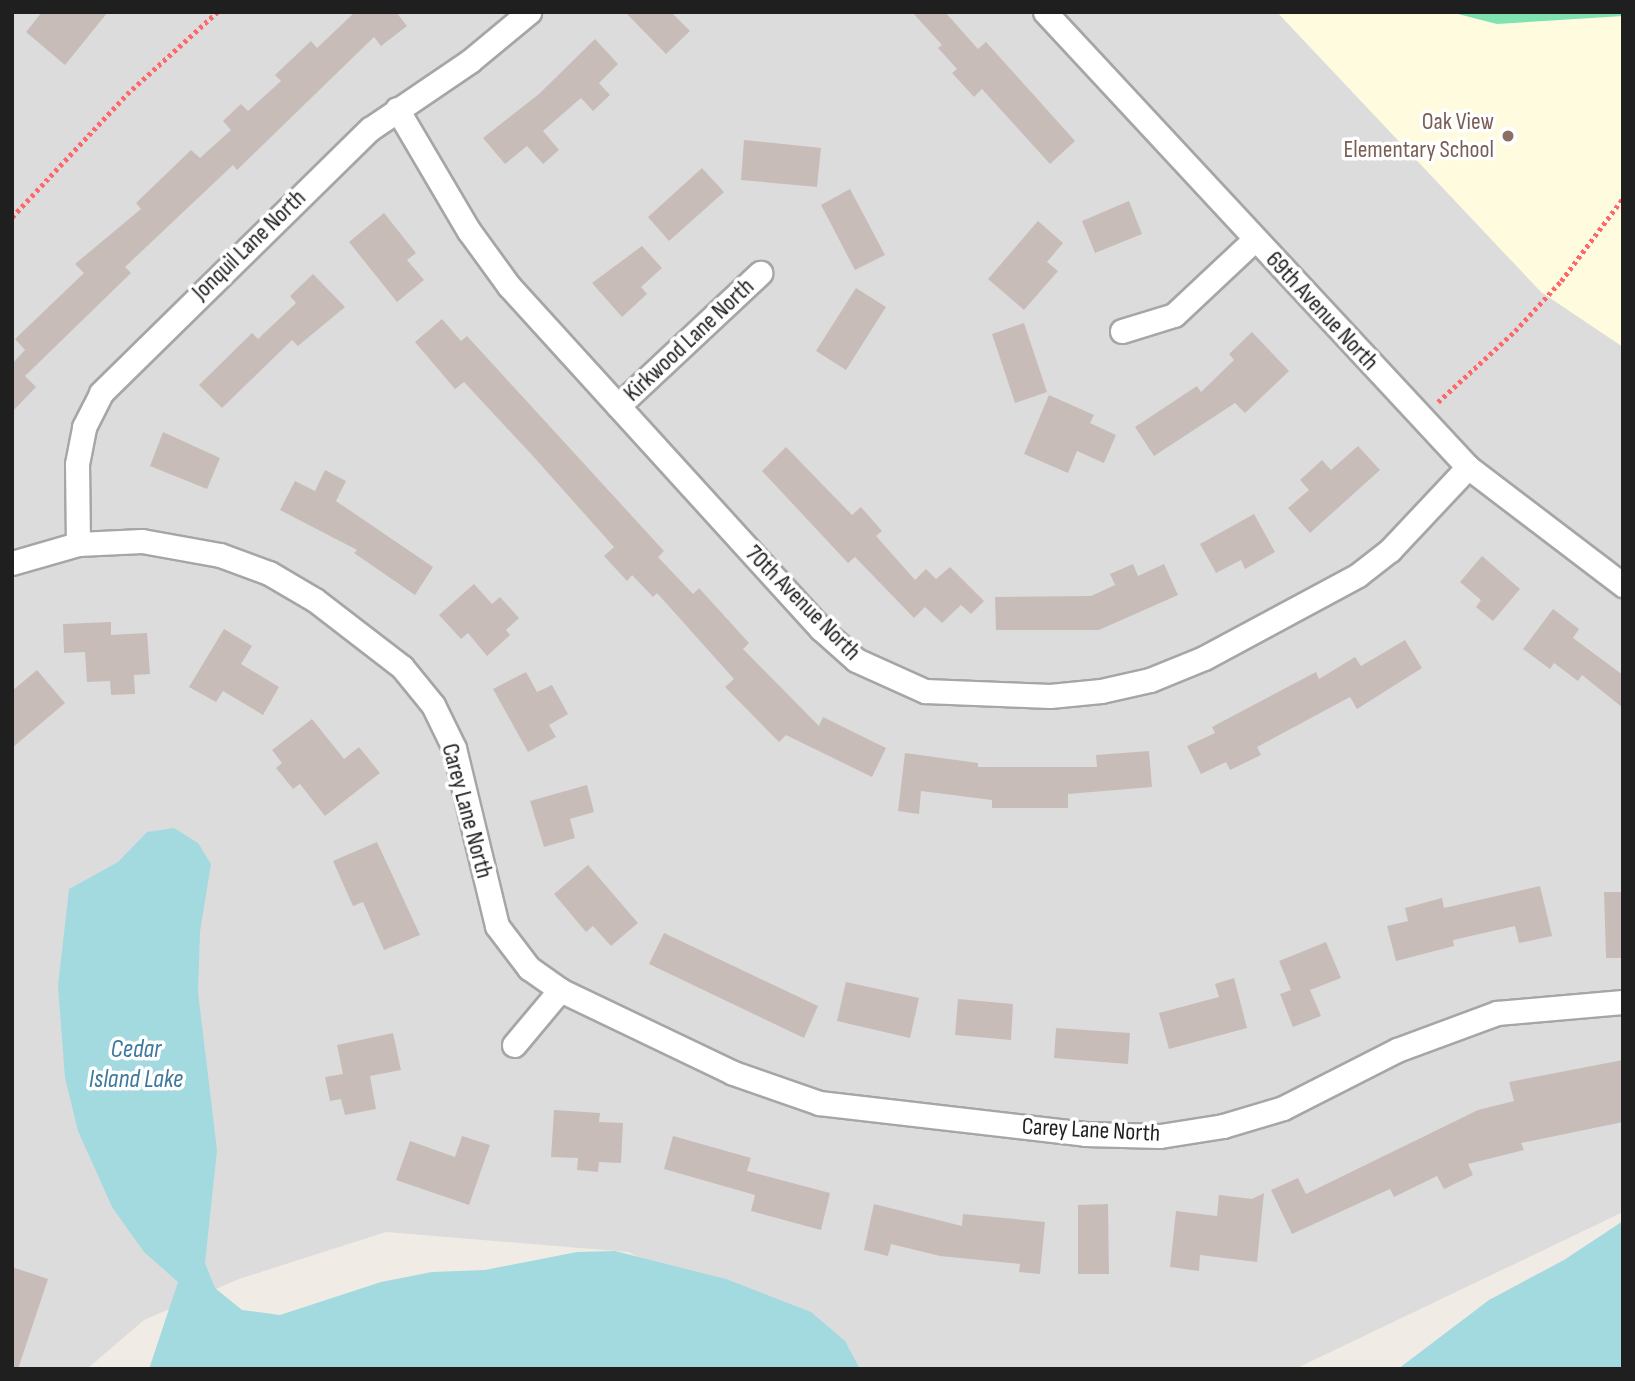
<!DOCTYPE html>
<style>
body{margin:0}
#map{position:relative;width:1635px;height:1381px;overflow:hidden;background:#f0ebe5;font-family:"Sofia Sans Condensed",sans-serif}
div>[style]{position:absolute}
[style*='--x']{left:calc(var(--x)*1px);top:calc(var(--y)*1px);width:calc(var(--w)*1px);rotate:calc(var(--a)*1deg)}
.residential>*{inset:0;background:#dddcdc}
.education>*{inset:0;background:#fffbdf}
.pitch>*{inset:0;background:#7fe3b0}
.water>*{inset:0;background:#a3dae0}
.building>*{inset:0;background:#c8bcb8}
.path>*{height:4.5px;margin-top:-2.25px;transform-origin:0;background:repeating-linear-gradient(90deg,#ff676a 0 3.5px,transparent 0 7px)}
.roads{filter:drop-shadow(2px 0 #a6a6a6) drop-shadow(-2px 0 #a6a6a6) drop-shadow(0 2px #a6a6a6) drop-shadow(0 -2px #a6a6a6)}
.minor>*{height:23px;margin:-11.5px;padding:0 11.5px;transform-origin:11.5px;border-radius:11.5px;background:#fff}
.dots>*{width:19px;height:19px;translate:-50% -50%;box-sizing:border-box;border:4px solid #fff;border-radius:50%}
span{translate:-50% -50%;white-space:nowrap;text-align:center;line-height:1.15;-webkit-text-stroke:7px #fff;paint-order:stroke}
.education-label{font-size:24px;color:#785e54}
.right{translate:-100% -50%;text-align:right}
.street-label{font-size:24px;color:#1f1f1f}
.water-label{font-size:26px;color:#3e799c;font-style:italic}
.frame{position:absolute;inset:0;border:14px solid #1f1f1f;pointer-events:none}
</style>
<div id="map">
<div class="residential">
<div style="clip-path:polygon(12px 12px,1277px 12px,1510px 259px,1623px 339px,1623px 1212px,1295px 1369px,830px 1369px,736px 1300px,628px 1252px,386px 1232px,239px 1279px,144px 1320px,87px 1369px,12px 1369px)"></div>
</div>
<div class="education">
<div style="clip-path:polygon(1277px 12px,1623px 12px,1623px 347px,1541px 292px)"></div>
</div>
<div class="pitch">
<div style="clip-path:polygon(1450px 12px,1623px 12px,1623px 16px,1497px 24px)"></div>
</div>
<div class="water">
<div style="clip-path:polygon(174px 828px,198px 843px,211px 864px,200px 932px,198px 992px,217px 1150px,205px 1263px,215px 1288px,242px 1310px,280px 1315px,381px 1282px,432px 1272px,485px 1270px,577px 1252px,615px 1251px,726px 1279px,811px 1312px,845px 1341px,860px 1369px,149px 1369px,178px 1282px,144px 1252px,112px 1207px,78px 1131px,65px 1078px,58px 986px,69px 889px,118px 862px,147px 832px)"></div>
<div style="clip-path:polygon(1623px 1221px,1623px 1369px,1398px 1369px,1489px 1300px,1564px 1260px)"></div>
</div>
<div class="building">
<div style="clip-path:polygon(42px 12px,108px 12px,65px 65px,26px 32px)"></div>
<div style="clip-path:polygon(355px 12px,396px 12px,407px 26px,381px 46px,374px 37px,237px 170px,233px 165px,125px 267px,131px 273px,25px 376px,36px 387px,12px 412px,12px 364px,25px 350px,15px 339px,84px 273px,75px 264px,141px 209px,136px 203px,191px 150px,200px 158px,231px 130px,223px 121px,241px 104px,248px 111px,281px 81px,275px 75px,311px 41px,317px 48px)"></div>
<div style="clip-path:polygon(625px 12px,671px 12px,690px 31px,666px 54px)"></div>
<div style="clip-path:polygon(912px 12px,945px 12px,978px 49px,986px 42px,1075px 141px,1050px 164px,982px 89px,974px 97px,952px 73px,957px 69px,938px 48px,942px 45px)"></div>
<div style="clip-path:polygon(595px 39px,618px 64px,599px 83px,610px 95px,593px 111px,581px 98px,543px 131px,559px 150px,543px 164px,527px 146px,505px 164px,483px 138px,539px 94px)"></div>
<div style="clip-path:polygon(744px 140px,821px 148px,817px 187px,741px 180px)"></div>
<div style="clip-path:polygon(702px 168px,724px 192px,669px 241px,648px 217px)"></div>
<div style="clip-path:polygon(850px 189px,885px 255px,855px 270px,821px 205px)"></div>
<div style="clip-path:polygon(1129px 201px,1142px 234px,1095px 253px,1082px 221px)"></div>
<div style="clip-path:polygon(384px 213px,416px 253px,407px 260px,424px 280px,397px 302px,349px 242px)"></div>
<div style="clip-path:polygon(1038px 221px,1063px 243px,1047px 262px,1058px 271px,1024px 310px,988px 279px)"></div>
<div style="clip-path:polygon(642px 246px,662px 268px,641px 287px,647px 294px,622px 317px,592px 283px)"></div>
<div style="clip-path:polygon(313px 274px,345px 307px,298px 346px,292px 340px,222px 408px,199px 385px,252px 333px,258px 339px,296px 303px,290px 296px)"></div>
<div style="clip-path:polygon(856px 288px,886px 307px,846px 370px,816px 351px)"></div>
<div style="clip-path:polygon(442px 319px,461px 341px,467px 336px,664px 551px,658px 557px,693px 594px,699px 588px,749px 643px,743px 649px,819px 726px,823px 717px,886px 748px,872px 777px,786px 735px,779px 742px,725px 687px,734px 679px,657px 593px,653px 597px,632px 575px,627px 581px,604px 556px,614px 547px,532px 455px,464px 382px,455px 389px,415px 342px)"></div>
<div style="clip-path:polygon(1024px 323px,1047px 392px,1015px 403px,992px 334px)"></div>
<div style="clip-path:polygon(1252px 332px,1289px 371px,1245px 413px,1235px 403px,1154px 456px,1135px 427px,1197px 386px,1201px 392px,1234px 360px,1229px 354px)"></div>
<div style="clip-path:polygon(1049px 395px,1094px 415px,1090px 423px,1116px 435px,1104px 463px,1077px 451px,1068px 473px,1024px 454px)"></div>
<div style="clip-path:polygon(163px 432px,220px 458px,207px 489px,150px 466px)"></div>
<div style="clip-path:polygon(1358px 446px,1380px 470px,1310px 533px,1288px 508px,1309px 490px,1300px 480px,1322px 460px,1331px 470px)"></div>
<div style="clip-path:polygon(786px 447px,852px 515px,861px 507px,882px 531px,876px 536px,915px 580px,926px 569px,936px 579px,950px 567px,984px 601px,971px 614px,961px 605px,942px 623px,925px 607px,914px 618px,855px 557px,848px 563px,762px 471px)"></div>
<div style="clip-path:polygon(325px 470px,346px 481px,336px 501px,433px 567px,415px 595px,354px 553px,357px 550px,280px 510px,295px 481px,315px 491px)"></div>
<div style="clip-path:polygon(1254px 514px,1275px 552px,1245px 569px,1241px 560px,1216px 573px,1200px 544px)"></div>
<div style="clip-path:polygon(1482px 556px,1520px 589px,1493px 621px,1476px 607px,1481px 600px,1460px 582px)"></div>
<div style="clip-path:polygon(1133px 564px,1138px 576px,1164px 564px,1178px 595px,1099px 630px,996px 630px,995px 597px,1091px 596px,1115px 585px,1110px 574px)"></div>
<div style="clip-path:polygon(474px 584px,492px 604px,500px 597px,519px 618px,506px 630px,510px 635px,487px 656px,468px 633px,461px 639px,439px 615px)"></div>
<div style="clip-path:polygon(1553px 609px,1579px 629px,1573px 638px,1623px 675px,1623px 708px,1582px 675px,1578px 681px,1554px 663px,1550px 669px,1523px 649px)"></div>
<div style="clip-path:polygon(111px 622px,111px 635px,147px 633px,150px 674px,134px 675px,135px 694px,111px 695px,110px 681px,87px 682px,85px 652px,64px 653px,63px 624px)"></div>
<div style="clip-path:polygon(224px 629px,252px 646px,241px 664px,279px 687px,263px 715px,223px 691px,216px 702px,189px 687px)"></div>
<div style="clip-path:polygon(1405px 640px,1422px 668px,1357px 709px,1350px 697px,1257px 747px,1261px 755px,1230px 770px,1226px 762px,1201px 774px,1187px 746px,1215px 733px,1212px 727px,1316px 672px,1319px 679px,1355px 657px,1361px 666px)"></div>
<div style="clip-path:polygon(37px 670px,65px 703px,12px 748px,12px 691px)"></div>
<div style="clip-path:polygon(526px 672px,537px 692px,552px 685px,568px 714px,549px 725px,556px 737px,528px 752px,493px 689px)"></div>
<div style="clip-path:polygon(312px 719px,344px 759px,359px 747px,380px 773px,325px 816px,300px 784px,293px 789px,276px 768px,282px 763px,272px 750px)"></div>
<div style="clip-path:polygon(1149px 751px,1152px 787px,1068px 794px,1068px 808px,992px 808px,992px 800px,921px 791px,919px 814px,898px 811px,905px 753px,978px 763px,978px 767px,1097px 767px,1096px 755px)"></div>
<div style="clip-path:polygon(587px 785px,594px 812px,570px 819px,575px 838px,544px 847px,530px 801px)"></div>
<div style="clip-path:polygon(377px 842px,420px 935px,384px 950px,363px 902px,353px 906px,333px 861px)"></div>
<div style="clip-path:polygon(588px 865px,638px 923px,611px 946px,593px 926px,586px 932px,554px 894px)"></div>
<div style="clip-path:polygon(1540px 886px,1552px 936px,1519px 943px,1515px 926px,1453px 940px,1454px 946px,1396px 961px,1387px 926px,1408px 921px,1405px 908px,1442px 898px,1444px 908px)"></div>
<div style="clip-path:polygon(1604px 892px,1623px 892px,1623px 958px,1606px 958px)"></div>
<div style="clip-path:polygon(664px 933px,818px 1006px,804px 1038px,649px 964px)"></div>
<div style="clip-path:polygon(1326px 942px,1341px 978px,1310px 990px,1321px 1016px,1293px 1027px,1280px 994px,1291px 990px,1279px 961px)"></div>
<div style="clip-path:polygon(1234px 978px,1247px 1028px,1169px 1049px,1159px 1013px,1219px 997px,1215px 984px)"></div>
<div style="clip-path:polygon(846px 982px,919px 998px,910px 1038px,837px 1021px)"></div>
<div style="clip-path:polygon(958px 999px,1013px 1004px,1011px 1040px,955px 1035px)"></div>
<div style="clip-path:polygon(1056px 1028px,1130px 1033px,1128px 1064px,1054px 1058px)"></div>
<div style="clip-path:polygon(393px 1033px,401px 1070px,370px 1076px,376px 1109px,345px 1115px,341px 1099px,330px 1101px,325px 1077px,343px 1074px,337px 1045px)"></div>
<div style="clip-path:polygon(1623px 1060px,1623px 1122px,1521px 1143px,1524px 1150px,1468px 1164px,1473px 1175px,1444px 1189px,1437px 1176px,1394px 1197px,1390px 1189px,1292px 1234px,1271px 1190px,1298px 1178px,1306px 1194px,1478px 1110px,1514px 1101px,1509px 1082px)"></div>
<div style="clip-path:polygon(554px 1110px,600px 1113px,599px 1122px,623px 1123px,621px 1163px,599px 1162px,598px 1172px,577px 1170px,578px 1158px,551px 1157px)"></div>
<div style="clip-path:polygon(462px 1136px,490px 1145px,469px 1205px,396px 1180px,410px 1141px,455px 1157px)"></div>
<div style="clip-path:polygon(673px 1136px,751px 1158px,747px 1171px,830px 1193px,821px 1230px,751px 1211px,755px 1195px,664px 1169px)"></div>
<div style="clip-path:polygon(1264px 1193px,1257px 1262px,1200px 1255px,1199px 1271px,1170px 1267px,1176px 1211px,1217px 1216px,1219px 1195px,1252px 1199px)"></div>
<div style="clip-path:polygon(874px 1204px,962px 1226px,963px 1214px,1045px 1222px,1040px 1274px,1019px 1272px,1020px 1264px,940px 1256px,891px 1244px,888px 1256px,864px 1250px)"></div>
<div style="clip-path:polygon(1108px 1204px,1109px 1274px,1078px 1274px,1078px 1205px)"></div>
<div style="clip-path:polygon(12px 1267px,48px 1279px,18px 1369px,12px 1369px)"></div>
</div>
<div class="path">
<div style="--x:12;--y:217;--w:168;--a:-46.9"></div>
<div style="--x:127;--y:94;--w:122;--a:-42.3"></div>
<div style="--x:1438;--y:402;--w:105;--a:-42.7"></div>
<div style="--x:1515;--y:331;--w:68;--a:-47.4"></div>
<div style="--x:1561;--y:281;--w:104;--a:-53.2"></div>
</div>
<div class="roads">
<div class="minor">
<div style="--x:1045;--y:12;--w:621;--a:47.09"></div>
<div style="--x:1468;--y:467;--w:195;--a:37.3"></div>
<div style="--x:397;--y:109;--w:142;--a:59.5"></div>
<div style="--x:469;--y:231;--w:68;--a:54"></div>
<div style="--x:509;--y:286;--w:464;--a:47.7"></div>
<div style="--x:821;--y:629;--w:47;--a:41.5"></div>
<div style="--x:856;--y:660;--w:76;--a:24.2"></div>
<div style="--x:925;--y:691;--w:125;--a:2.3"></div>
<div style="--x:1050;--y:696;--w:51;--a:-5.6"></div>
<div style="--x:1101;--y:691;--w:50;--a:-12.7"></div>
<div style="--x:1150;--y:680;--w:58;--a:-22.2"></div>
<div style="--x:1204;--y:658;--w:175;--a:-28.3"></div>
<div style="--x:1358;--y:575;--w:41;--a:-38"></div>
<div style="--x:1390;--y:550;--w:114;--a:-46.8"></div>
<div style="--x:1122;--y:331;--w:54;--a:-17.1"></div>
<div style="--x:1174;--y:315;--w:111;--a:-43.2"></div>
<div style="--x:618;--y:406;--w:195;--a:-43.1"></div>
<div style="--x:78;--y:544;--w:80;--a:-90.7"></div>
<div style="--x:77;--y:464;--w:38;--a:-79"></div>
<div style="--x:84;--y:427;--w:38;--a:-63"></div>
<div style="--x:101;--y:393;--w:377;--a:-44.5"></div>
<div style="--x:370;--y:129;--w:121;--a:-34.2"></div>
<div style="--x:470;--y:61;--w:77;--a:-39.7"></div>
<div style="--x:12;--y:563;--w:69;--a:-16.1"></div>
<div style="--x:78;--y:544;--w:64;--a:-2.7"></div>
<div style="--x:142;--y:541;--w:79;--a:10.2"></div>
<div style="--x:220;--y:555;--w:52;--a:20.2"></div>
<div style="--x:269;--y:573;--w:53;--a:30.4"></div>
<div style="--x:315;--y:600;--w:110;--a:37.6"></div>
<div style="--x:402;--y:667;--w:49;--a:50.8"></div>
<div style="--x:433;--y:705;--w:48;--a:64"></div>
<div style="--x:454;--y:748;--w:183;--a:76.4"></div>
<div style="--x:497;--y:926;--w:53;--a:52.7"></div>
<div style="--x:529;--y:968;--w:38;--a:35"></div>
<div style="--x:560;--y:990;--w:192;--a:25.6"></div>
<div style="--x:733;--y:1073;--w:91;--a:19.2"></div>
<div style="--x:819;--y:1103;--w:268;--a:6.6"></div>
<div style="--x:1085;--y:1134;--w:75;--a:1.5"></div>
<div style="--x:1160;--y:1136;--w:64;--a:-9"></div>
<div style="--x:1223;--y:1126;--w:63;--a:-16.7"></div>
<div style="--x:1283;--y:1108;--w:128;--a:-27"></div>
<div style="--x:1397;--y:1050;--w:107;--a:-20.3"></div>
<div style="--x:1497;--y:1013;--w:126;--a:-5"></div>
<div style="--x:514;--y:1045;--w:72;--a:-50.1"></div>
</div>
</div>
<div class="dots">
<div style="left:1508px;top:136px;background:#8d6e63"></div>
</div>
<div class="education-label">
<span class="right" style="left:1494px;top:136px">Oak View<br>Elementary School</span>
</div>
<div class="street-label">
<span style="left:249px;top:245px;rotate:-44deg">Jonquil Lane North</span>
<span style="left:1322px;top:311px;rotate:47deg">69th Avenue North</span>
<span style="left:689px;top:340px;rotate:-43deg">Kirkwood Lane North</span>
<span style="left:803px;top:603px;rotate:45deg">70th Avenue North</span>
<span style="left:467px;top:811px;rotate:75deg">Carey Lane North</span>
<span style="left:1091px;top:1130px;rotate:3deg">Carey Lane North</span>
</div>
<div class="water-label">
<span style="left:136px;top:1065px">Cedar<br>Island Lake</span>
</div>
<div class="frame"></div>
</div>
